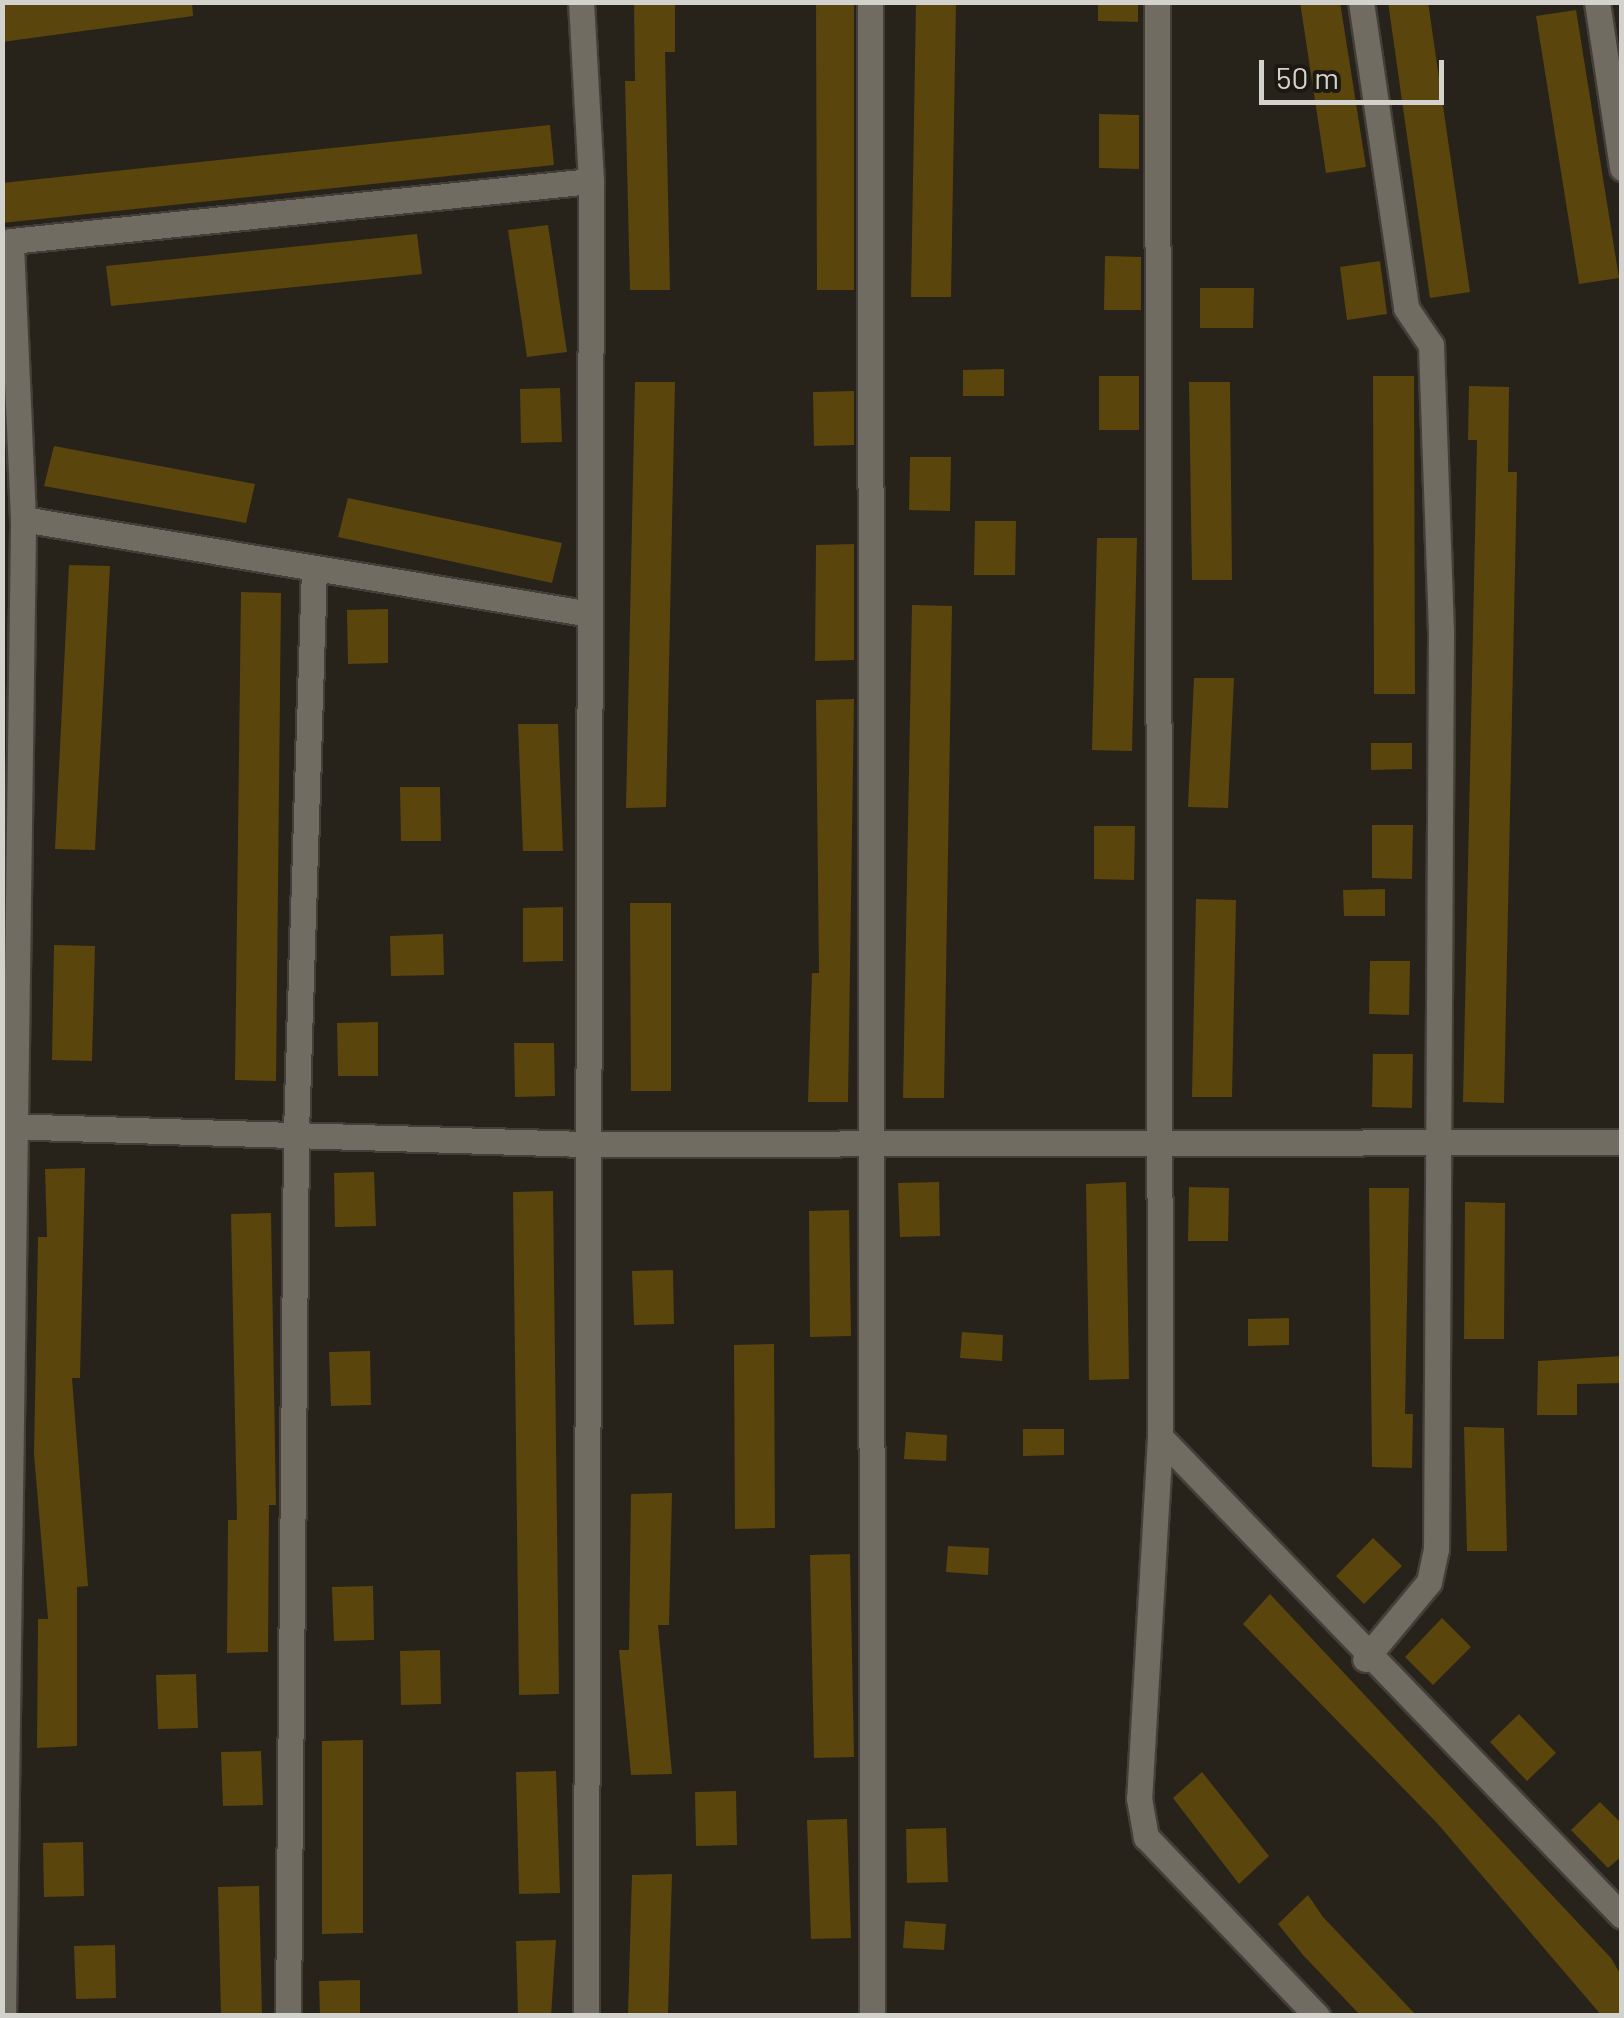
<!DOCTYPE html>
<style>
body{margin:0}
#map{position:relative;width:1624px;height:2018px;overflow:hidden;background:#27231a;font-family:Barlow,sans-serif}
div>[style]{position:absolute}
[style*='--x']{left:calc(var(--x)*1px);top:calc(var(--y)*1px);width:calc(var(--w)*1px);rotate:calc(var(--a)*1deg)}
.building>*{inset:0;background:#5a450c}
.roads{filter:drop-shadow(2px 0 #423f39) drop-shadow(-2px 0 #423f39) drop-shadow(0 2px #423f39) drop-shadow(0 -2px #423f39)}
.minor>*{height:25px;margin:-12.5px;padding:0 12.5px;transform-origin:12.5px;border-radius:12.5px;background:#706c61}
span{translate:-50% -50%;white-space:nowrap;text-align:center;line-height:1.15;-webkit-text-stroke:10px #1d1911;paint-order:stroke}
.frame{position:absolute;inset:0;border:5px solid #d4d2cc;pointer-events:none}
.scale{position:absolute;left:1259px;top:60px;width:185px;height:45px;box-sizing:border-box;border:5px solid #d4d2cc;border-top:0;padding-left:12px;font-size:30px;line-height:35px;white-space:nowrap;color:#d4d2cc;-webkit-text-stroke:8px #1d1911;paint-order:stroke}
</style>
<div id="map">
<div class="building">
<div style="clip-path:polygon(2px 2px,192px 2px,193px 16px,2px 42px)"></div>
<div style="clip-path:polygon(634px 2px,675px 2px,675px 52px,665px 52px,670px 290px,630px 290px,625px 81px,635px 81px)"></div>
<div style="clip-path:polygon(816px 2px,854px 2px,854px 290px,817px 290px)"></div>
<div style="clip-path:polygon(916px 2px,956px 2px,951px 297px,911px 297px)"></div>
<div style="clip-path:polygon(1098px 2px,1138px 2px,1138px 22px,1098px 21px)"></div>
<div style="clip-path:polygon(1300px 2px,1340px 2px,1366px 167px,1326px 173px)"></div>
<div style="clip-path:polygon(1388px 2px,1428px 2px,1470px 292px,1430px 298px)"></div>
<div style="clip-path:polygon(1576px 10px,1619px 278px,1579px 284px,1536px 16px)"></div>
<div style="clip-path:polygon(1099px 114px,1139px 115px,1139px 169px,1099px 168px)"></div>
<div style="clip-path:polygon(550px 125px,554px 165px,2px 223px,2px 183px)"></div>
<div style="clip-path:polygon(548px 225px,567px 352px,527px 357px,508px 230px)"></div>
<div style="clip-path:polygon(417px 234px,422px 274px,111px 306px,106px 266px)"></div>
<div style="clip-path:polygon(1105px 256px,1141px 257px,1141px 310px,1104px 310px)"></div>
<div style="clip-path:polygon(1380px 261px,1387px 314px,1347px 320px,1340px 267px)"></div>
<div style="clip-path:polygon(1200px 288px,1254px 288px,1253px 328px,1200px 328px)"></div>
<div style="clip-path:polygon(1004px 369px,1004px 396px,963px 396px,963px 370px)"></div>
<div style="clip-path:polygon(1099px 376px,1139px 376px,1139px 430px,1099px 430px)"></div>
<div style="clip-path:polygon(1373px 376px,1414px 376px,1415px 694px,1374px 694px)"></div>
<div style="clip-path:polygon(635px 382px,675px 382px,666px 807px,626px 808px)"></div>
<div style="clip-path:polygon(1189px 382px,1230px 382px,1232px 580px,1192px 580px)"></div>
<div style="clip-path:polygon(1469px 386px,1509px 387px,1508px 472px,1517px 472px,1504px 1103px,1463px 1102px,1477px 440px,1468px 440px)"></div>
<div style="clip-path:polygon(560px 388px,562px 442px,521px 443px,520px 389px)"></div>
<div style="clip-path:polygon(854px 391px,854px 445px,814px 446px,813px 392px)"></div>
<div style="clip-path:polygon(54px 446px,255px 484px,246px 523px,44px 486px)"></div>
<div style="clip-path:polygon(910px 457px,951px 457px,950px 511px,909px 510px)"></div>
<div style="clip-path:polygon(348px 498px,562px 543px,552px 583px,338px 537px)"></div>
<div style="clip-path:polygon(975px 521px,1016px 521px,1015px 575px,974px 575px)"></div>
<div style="clip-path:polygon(1097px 538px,1137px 538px,1132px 751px,1092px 750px)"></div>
<div style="clip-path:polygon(854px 544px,854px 660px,815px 661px,816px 545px)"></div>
<div style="clip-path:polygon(69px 565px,110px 566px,95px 850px,55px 849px)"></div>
<div style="clip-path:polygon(241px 592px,281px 593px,276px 1081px,235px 1080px)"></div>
<div style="clip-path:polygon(912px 605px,952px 606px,944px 1098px,903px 1098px)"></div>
<div style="clip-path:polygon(388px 609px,388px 663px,348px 664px,347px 610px)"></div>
<div style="clip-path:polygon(1194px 678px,1234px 678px,1228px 808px,1188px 807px)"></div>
<div style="clip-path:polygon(854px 699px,848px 1102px,808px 1102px,812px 973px,819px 973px,816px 700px)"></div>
<div style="clip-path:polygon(518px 724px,558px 724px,563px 851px,523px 851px)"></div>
<div style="clip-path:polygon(1371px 743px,1412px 743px,1412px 769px,1371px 770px)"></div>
<div style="clip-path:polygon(400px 787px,440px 787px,441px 841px,401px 841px)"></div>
<div style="clip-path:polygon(1372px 825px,1413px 825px,1412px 879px,1372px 878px)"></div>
<div style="clip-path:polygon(1094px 826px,1135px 826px,1134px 880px,1094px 879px)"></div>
<div style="clip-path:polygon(1385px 889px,1385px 916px,1344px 916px,1343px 890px)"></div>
<div style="clip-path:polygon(1196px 899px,1236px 900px,1232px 1097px,1192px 1097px)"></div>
<div style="clip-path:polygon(630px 903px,671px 903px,671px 1091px,631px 1091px)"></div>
<div style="clip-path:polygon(563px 907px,563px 961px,523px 962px,523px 908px)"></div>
<div style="clip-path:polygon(443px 934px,444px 975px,391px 976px,390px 936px)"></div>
<div style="clip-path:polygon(54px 945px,95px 946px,92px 1061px,52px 1060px)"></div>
<div style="clip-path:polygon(1370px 961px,1410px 961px,1409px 1015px,1369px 1014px)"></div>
<div style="clip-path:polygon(378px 1022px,378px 1076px,338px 1076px,337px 1023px)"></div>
<div style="clip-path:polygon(514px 1043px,554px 1043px,555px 1096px,515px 1097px)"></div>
<div style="clip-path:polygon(1373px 1054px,1413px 1054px,1412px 1108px,1372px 1107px)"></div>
<div style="clip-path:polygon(85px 1168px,80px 1378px,72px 1378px,88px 1586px,77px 1587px,77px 1746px,37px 1748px,38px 1619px,48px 1619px,34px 1454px,38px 1237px,47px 1237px,45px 1169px)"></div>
<div style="clip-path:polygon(374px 1172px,376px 1226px,335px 1227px,334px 1173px)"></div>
<div style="clip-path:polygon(939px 1182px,940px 1236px,900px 1237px,898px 1183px)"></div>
<div style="clip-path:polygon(1126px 1182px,1129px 1379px,1089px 1380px,1086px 1184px)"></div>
<div style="clip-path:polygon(1189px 1187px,1229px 1188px,1228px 1241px,1188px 1241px)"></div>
<div style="clip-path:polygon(1369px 1188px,1409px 1188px,1405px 1414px,1413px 1414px,1412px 1468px,1372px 1467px)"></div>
<div style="clip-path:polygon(553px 1191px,559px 1694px,519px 1695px,513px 1192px)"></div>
<div style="clip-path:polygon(1465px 1202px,1505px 1203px,1504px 1339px,1464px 1339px)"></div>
<div style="clip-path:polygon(849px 1210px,851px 1336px,810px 1337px,809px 1211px)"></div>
<div style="clip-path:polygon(271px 1213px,276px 1505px,269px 1505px,268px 1652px,227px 1653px,228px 1520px,237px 1520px,231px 1214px)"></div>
<div style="clip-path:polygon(673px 1270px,674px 1324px,634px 1325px,632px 1271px)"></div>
<div style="clip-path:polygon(1289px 1318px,1289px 1345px,1248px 1346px,1248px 1319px)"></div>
<div style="clip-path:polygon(962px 1332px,1003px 1335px,1002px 1361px,960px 1358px)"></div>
<div style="clip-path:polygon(774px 1344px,775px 1528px,735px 1529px,734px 1345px)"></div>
<div style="clip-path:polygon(370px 1351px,371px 1405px,331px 1406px,329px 1352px)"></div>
<div style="clip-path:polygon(1622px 1356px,1622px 1383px,1577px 1384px,1577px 1415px,1537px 1415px,1538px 1361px)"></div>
<div style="clip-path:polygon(1464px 1427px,1504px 1428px,1507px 1551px,1467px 1551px)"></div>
<div style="clip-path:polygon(1023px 1429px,1064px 1429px,1064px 1455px,1023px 1456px)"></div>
<div style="clip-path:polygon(906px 1432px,947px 1435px,946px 1461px,904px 1459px)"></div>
<div style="clip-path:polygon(672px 1493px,669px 1625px,658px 1625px,672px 1774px,631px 1775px,619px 1650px,629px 1650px,631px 1494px)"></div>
<div style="clip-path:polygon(1373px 1538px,1402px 1566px,1364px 1604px,1336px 1576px)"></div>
<div style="clip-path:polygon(948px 1546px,989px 1548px,988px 1575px,946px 1572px)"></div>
<div style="clip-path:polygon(850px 1554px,854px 1757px,814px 1758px,810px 1555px)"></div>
<div style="clip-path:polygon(373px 1586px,374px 1640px,334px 1641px,332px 1587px)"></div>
<div style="clip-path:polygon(1270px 1594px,1611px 1958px,1622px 1977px,1622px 2016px,1602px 2016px,1437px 1823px,1243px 1624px)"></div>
<div style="clip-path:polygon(1442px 1618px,1471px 1647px,1433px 1685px,1405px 1657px)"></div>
<div style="clip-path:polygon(440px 1650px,441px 1704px,401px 1705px,400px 1651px)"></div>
<div style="clip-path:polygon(196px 1674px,198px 1728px,158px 1729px,156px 1675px)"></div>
<div style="clip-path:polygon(1519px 1714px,1556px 1753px,1527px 1781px,1490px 1742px)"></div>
<div style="clip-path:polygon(363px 1740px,363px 1933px,322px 1934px,322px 1741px)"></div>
<div style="clip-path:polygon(261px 1751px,263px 1805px,223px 1806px,221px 1752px)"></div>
<div style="clip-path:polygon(556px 1771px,560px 1893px,519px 1894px,516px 1772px)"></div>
<div style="clip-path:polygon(1202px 1772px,1269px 1856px,1239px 1884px,1173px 1798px)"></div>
<div style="clip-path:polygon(736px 1791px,737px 1845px,696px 1846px,695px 1792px)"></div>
<div style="clip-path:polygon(1600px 1802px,1622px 1824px,1622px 1856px,1608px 1868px,1571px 1830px)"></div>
<div style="clip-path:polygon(847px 1819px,851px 1938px,811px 1939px,807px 1820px)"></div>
<div style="clip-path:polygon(946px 1828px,948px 1882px,907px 1883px,906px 1829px)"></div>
<div style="clip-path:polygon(83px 1842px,84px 1896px,44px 1897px,43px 1843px)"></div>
<div style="clip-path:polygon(672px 1874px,668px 2013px,628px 2014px,632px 1875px)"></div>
<div style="clip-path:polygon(259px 1886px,262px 2016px,221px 2016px,218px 1887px)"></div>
<div style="clip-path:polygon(1308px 1895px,1323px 1917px,1417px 2016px,1361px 2016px,1303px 1955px,1278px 1924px)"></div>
<div style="clip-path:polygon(905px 1921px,946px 1924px,944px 1950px,903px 1948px)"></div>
<div style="clip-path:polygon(556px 1940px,551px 2016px,518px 2016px,516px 1941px)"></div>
<div style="clip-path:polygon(115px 1945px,116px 1998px,76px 1999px,74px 1946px)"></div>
<div style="clip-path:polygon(360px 1980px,360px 2016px,320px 2016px,319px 1981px)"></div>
</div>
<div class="roads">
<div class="minor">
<div style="--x:581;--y:2;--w:179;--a:86.8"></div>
<div style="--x:591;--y:181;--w:1835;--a:90.16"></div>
<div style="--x:870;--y:2;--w:2014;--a:89.94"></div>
<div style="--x:1157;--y:2;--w:1435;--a:89.88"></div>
<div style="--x:1160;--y:1437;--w:362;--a:93.3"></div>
<div style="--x:1139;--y:1798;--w:40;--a:80"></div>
<div style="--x:1146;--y:1837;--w:248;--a:46.3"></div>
<div style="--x:1361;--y:2;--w:309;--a:81.6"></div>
<div style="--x:1406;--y:308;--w:45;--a:56"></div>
<div style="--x:1431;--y:345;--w:290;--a:88"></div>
<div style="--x:1441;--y:635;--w:914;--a:90.31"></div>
<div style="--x:1436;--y:1549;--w:34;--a:102"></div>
<div style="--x:1429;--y:1582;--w:100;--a:129.7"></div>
<div style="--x:1597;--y:2;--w:168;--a:81.4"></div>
<div style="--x:23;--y:519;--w:569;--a:9.51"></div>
<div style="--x:2;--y:1126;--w:582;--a:1.77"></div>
<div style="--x:584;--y:1144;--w:1038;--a:-0.11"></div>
<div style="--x:1160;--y:1437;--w:665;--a:46.03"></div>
<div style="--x:3;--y:2016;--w:1497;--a:-89.23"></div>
<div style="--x:23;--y:519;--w:278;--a:-92.5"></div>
<div style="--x:11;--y:241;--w:583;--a:-5.91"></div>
<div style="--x:288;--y:2016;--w:884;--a:-89.48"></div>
<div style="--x:296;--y:1132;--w:562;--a:-88.17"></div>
</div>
</div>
<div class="frame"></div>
<div class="scale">50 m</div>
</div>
